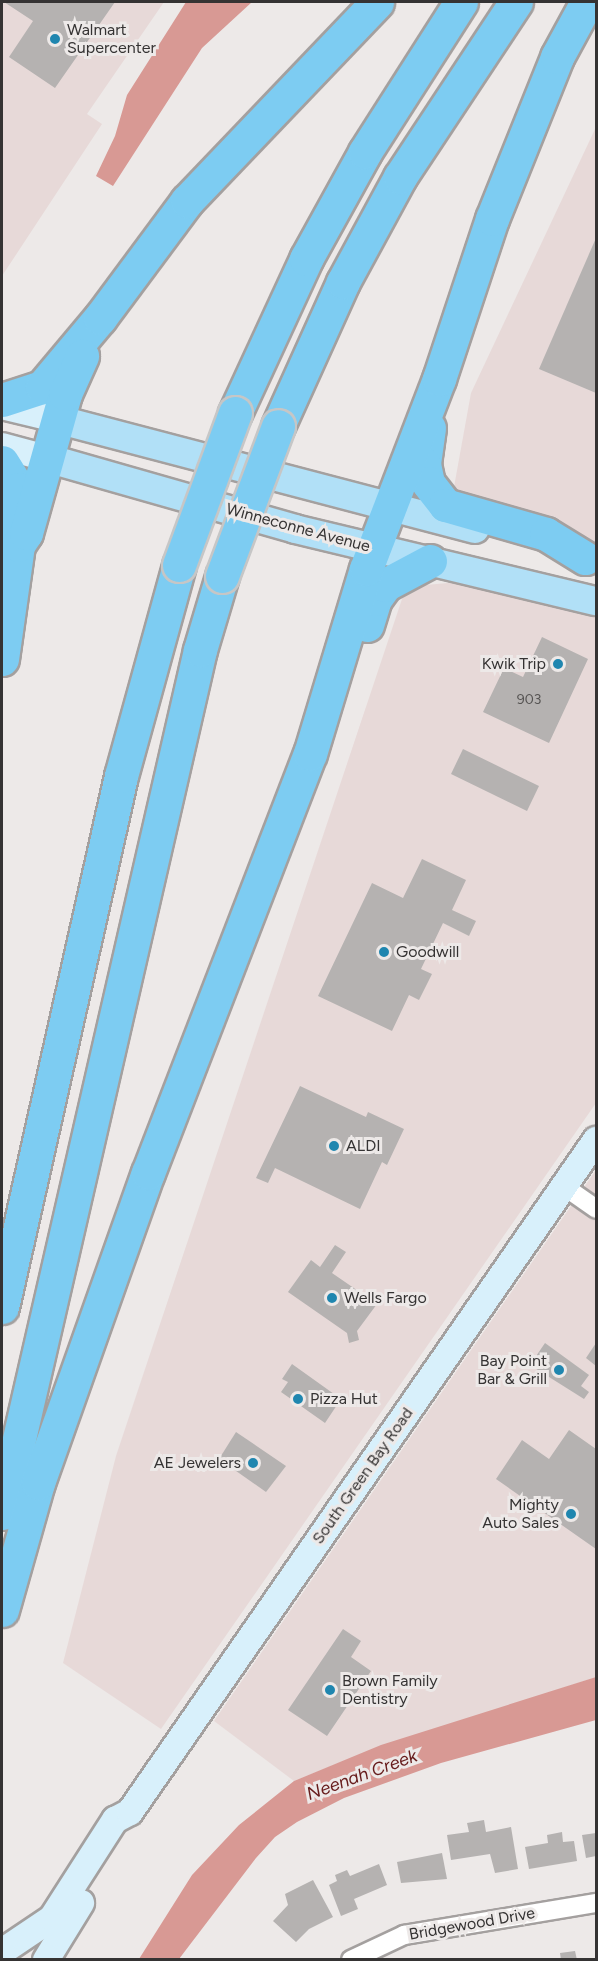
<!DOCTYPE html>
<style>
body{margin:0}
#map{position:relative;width:598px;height:1961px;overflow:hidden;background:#ede9e8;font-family:Figtree,sans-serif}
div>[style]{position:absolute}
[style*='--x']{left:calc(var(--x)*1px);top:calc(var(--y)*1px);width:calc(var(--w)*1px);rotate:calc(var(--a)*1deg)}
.built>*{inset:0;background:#e7d9d8}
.water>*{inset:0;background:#d89994}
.building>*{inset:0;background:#b5b2b1}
.roads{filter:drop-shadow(2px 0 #a4a09f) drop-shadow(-2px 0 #a4a09f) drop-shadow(0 2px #a4a09f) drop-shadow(0 -2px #a4a09f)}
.street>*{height:18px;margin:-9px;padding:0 9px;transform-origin:9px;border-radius:9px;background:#fff}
.secondary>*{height:26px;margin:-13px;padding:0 13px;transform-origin:13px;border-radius:13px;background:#d8f0fb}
.primary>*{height:28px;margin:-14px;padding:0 14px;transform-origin:14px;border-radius:14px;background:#b1e0f7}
.highway>*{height:33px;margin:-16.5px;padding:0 16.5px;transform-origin:16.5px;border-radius:16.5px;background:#7dccf2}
.bridges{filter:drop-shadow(2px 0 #c6c6c6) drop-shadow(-2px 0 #c6c6c6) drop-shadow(0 2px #c6c6c6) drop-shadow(0 -2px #c6c6c6)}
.highway-bridge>*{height:33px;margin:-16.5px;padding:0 16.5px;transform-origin:16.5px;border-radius:16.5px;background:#7dccf2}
.dots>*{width:16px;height:16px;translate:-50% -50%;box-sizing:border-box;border:3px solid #ede9e8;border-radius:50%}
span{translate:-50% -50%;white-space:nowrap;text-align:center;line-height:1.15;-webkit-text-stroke:6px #ede9e8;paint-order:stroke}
.number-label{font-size:14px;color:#555352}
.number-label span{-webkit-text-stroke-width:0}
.poi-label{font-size:16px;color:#353333}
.left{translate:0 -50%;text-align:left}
.right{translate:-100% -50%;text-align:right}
.street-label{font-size:16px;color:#353333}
.water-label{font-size:18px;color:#671c1c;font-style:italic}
.frame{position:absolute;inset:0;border:3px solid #353333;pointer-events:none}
</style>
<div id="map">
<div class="built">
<div style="clip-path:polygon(2px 2px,164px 2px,87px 114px,102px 124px,2px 276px)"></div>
<div style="clip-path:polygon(596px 127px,596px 543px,477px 512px,452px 498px,471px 393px)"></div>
<div style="clip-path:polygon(469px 581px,596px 612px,596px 1103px,161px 1729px,63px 1663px,116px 1456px,404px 593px,426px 585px)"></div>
<div style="clip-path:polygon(596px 1170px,596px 1677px,341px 1762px,294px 1781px,214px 1721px)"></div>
</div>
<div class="water">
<div style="clip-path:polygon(186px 2px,252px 2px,202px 48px,113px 186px,96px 176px,115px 136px,127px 95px)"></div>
<div style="clip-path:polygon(596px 1677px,596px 1720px,441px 1763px,344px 1798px,297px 1822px,275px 1837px,256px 1858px,179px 1959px,139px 1959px,192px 1875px,239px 1825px,294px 1781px,381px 1745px)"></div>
</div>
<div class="building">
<div style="clip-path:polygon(4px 2px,115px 2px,55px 88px,9px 57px,33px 21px)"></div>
<div style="clip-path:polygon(596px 238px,596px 393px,539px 369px)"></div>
<div style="clip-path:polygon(542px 637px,588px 659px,549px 743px,483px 712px,504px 668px,523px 677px)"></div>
<div style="clip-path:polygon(463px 749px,539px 786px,527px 811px,451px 774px)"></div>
<div style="clip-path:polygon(422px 859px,466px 880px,452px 910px,476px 921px,469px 936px,443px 923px,421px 969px,432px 974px,419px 1000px,409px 995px,392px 1031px,318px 996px,372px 883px,403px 898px)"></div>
<div style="clip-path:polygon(300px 1086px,366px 1117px,368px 1112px,404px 1129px,387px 1165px,382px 1162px,360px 1209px,275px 1168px,268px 1183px,256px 1178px)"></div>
<div style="clip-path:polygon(335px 1245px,346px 1252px,332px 1273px,377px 1304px,357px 1331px,359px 1340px,349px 1343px,347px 1333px,288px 1292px,311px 1260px,320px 1267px)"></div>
<div style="clip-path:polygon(545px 1343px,589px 1375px,581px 1386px,589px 1392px,584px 1399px,530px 1365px)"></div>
<div style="clip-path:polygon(596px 1343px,596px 1366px,586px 1358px)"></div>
<div style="clip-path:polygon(292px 1364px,341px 1399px,325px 1423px,281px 1392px,288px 1382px,282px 1379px)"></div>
<div style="clip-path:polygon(569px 1430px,596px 1449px,596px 1549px,496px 1479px,522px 1440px,549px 1459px)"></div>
<div style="clip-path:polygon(236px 1432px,286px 1466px,266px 1492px,219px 1459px)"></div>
<div style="clip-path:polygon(343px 1629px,361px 1641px,351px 1657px,371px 1671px,327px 1736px,288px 1710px)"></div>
<div style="clip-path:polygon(484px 1820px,486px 1832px,511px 1827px,518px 1869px,495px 1873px,490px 1854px,451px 1860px,447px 1835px,469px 1832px,467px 1823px)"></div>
<div style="clip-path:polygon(562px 1832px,563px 1842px,574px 1841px,577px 1861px,529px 1869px,525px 1847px,548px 1843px,547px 1835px)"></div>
<div style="clip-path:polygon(596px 1833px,596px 1856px,586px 1858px,582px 1835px)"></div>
<div style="clip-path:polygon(442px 1853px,447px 1879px,401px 1883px,397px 1862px)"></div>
<div style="clip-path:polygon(379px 1864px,387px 1885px,354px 1899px,358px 1909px,341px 1916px,329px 1885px,337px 1881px,335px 1875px,347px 1870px,350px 1876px)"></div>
<div style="clip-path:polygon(313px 1880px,333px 1917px,309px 1929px,296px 1942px,273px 1921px,288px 1905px,285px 1894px)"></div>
<div style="clip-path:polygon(575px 1951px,577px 1960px,561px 1960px,560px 1953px)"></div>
</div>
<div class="roads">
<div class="street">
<div style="--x:565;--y:1187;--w:38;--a:35"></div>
<div style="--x:351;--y:1960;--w:59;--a:-25.3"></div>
<div style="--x:404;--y:1935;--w:195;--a:-9.5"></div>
</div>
<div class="secondary">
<div style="--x:2;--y:406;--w:60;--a:13.6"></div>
<div style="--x:2;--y:446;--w:50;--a:15.2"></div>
<div style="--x:9;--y:1947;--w:52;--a:-34"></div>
<div style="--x:52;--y:1918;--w:117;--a:-57.3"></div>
<div style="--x:115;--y:1820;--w:17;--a:-28"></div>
<div style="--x:130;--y:1812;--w:818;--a:-55.26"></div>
<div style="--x:46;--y:1960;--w:67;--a:-58.4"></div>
</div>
<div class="primary">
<div style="--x:60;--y:420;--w:429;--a:14.7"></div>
<div style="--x:50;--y:459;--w:255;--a:15.9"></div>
<div style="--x:295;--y:529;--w:309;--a:13.5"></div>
</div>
<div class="highway">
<div style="--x:2;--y:400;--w:42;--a:-18"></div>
<div style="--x:42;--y:387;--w:90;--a:-50"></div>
<div style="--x:100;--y:318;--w:146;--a:-53.4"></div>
<div style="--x:187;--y:201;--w:275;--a:-46.3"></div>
<div style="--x:235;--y:413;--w:170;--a:-65.2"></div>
<div style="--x:306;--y:259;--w:122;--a:-61.1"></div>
<div style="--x:365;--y:152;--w:178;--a:-57.4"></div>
<div style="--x:278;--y:426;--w:158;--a:-65.7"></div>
<div style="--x:343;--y:282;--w:119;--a:-61.5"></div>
<div style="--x:400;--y:177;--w:210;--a:-56.5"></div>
<div style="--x:429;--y:428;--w:36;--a:98"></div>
<div style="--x:424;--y:464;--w:19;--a:78"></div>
<div style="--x:428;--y:483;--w:28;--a:52"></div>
<div style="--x:445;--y:505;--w:105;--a:16"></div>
<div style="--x:546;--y:534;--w:46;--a:31.6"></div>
<div style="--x:2;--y:462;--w:32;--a:58"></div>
<div style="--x:19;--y:489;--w:40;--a:95.7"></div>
<div style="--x:367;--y:625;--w:27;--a:-73"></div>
<div style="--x:375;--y:599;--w:17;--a:-54"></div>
<div style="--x:385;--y:585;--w:51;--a:-28.1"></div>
<div style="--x:2;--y:659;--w:115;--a:-82"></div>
<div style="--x:18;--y:545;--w:14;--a:-56"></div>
<div style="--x:26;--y:533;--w:144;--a:-74.3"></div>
<div style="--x:65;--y:394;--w:42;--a:-65.9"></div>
<div style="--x:2;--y:1307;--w:544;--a:-77.37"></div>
<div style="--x:121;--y:776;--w:219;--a:-74.6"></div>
<div style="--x:2;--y:1513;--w:885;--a:-77.08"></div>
<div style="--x:200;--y:650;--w:77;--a:-73.4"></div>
<div style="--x:2;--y:1610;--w:132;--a:-74.2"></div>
<div style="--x:38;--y:1483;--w:329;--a:-70.5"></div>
<div style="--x:148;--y:1173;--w:449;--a:-68.9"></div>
<div style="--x:310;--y:754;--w:193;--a:-73.2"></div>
<div style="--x:366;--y:569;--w:204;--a:-69"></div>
<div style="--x:439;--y:379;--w:169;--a:-71.7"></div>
<div style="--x:492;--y:219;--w:175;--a:-68.1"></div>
<div style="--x:557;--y:57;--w:63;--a:-61.4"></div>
</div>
</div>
<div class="bridges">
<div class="highway-bridge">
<div style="--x:179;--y:565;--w:162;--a:-69.8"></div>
<div style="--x:222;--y:576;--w:160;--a:-69.5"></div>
</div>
</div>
<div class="dots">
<div style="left:55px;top:39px;background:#1f86af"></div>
<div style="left:558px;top:664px;background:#1f86af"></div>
<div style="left:384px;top:952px;background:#1f86af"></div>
<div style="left:334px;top:1146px;background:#1f86af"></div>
<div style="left:332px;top:1298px;background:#1f86af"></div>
<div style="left:559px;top:1370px;background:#1f86af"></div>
<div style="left:298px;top:1399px;background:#1f86af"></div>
<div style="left:253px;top:1463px;background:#1f86af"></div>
<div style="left:571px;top:1514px;background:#1f86af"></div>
<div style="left:330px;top:1690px;background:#1f86af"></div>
</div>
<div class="number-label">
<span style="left:529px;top:700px">903</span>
</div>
<div class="poi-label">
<span class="left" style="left:67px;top:39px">Walmart<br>Supercenter</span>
<span class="right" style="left:546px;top:664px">Kwik Trip</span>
<span class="left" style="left:396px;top:952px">Goodwill</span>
<span class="left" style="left:346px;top:1146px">ALDI</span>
<span class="left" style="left:344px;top:1298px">Wells Fargo</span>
<span class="right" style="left:547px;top:1370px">Bay Point<br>Bar &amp; Grill</span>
<span class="left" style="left:310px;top:1399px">Pizza Hut</span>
<span class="right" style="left:241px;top:1463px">AE Jewelers</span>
<span class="right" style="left:559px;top:1514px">Mighty<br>Auto Sales</span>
<span class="left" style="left:342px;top:1690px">Brown Family<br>Dentistry</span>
</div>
<div class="street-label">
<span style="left:298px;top:528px;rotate:15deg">Winneconne Avenue</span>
<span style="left:363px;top:1476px;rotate:-55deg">South Green Bay Road</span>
<span style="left:472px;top:1924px;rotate:-10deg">Bridgewood Drive</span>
</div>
<div class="water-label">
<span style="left:362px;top:1775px;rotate:-20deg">Neenah Creek</span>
</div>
<div class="frame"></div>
</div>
